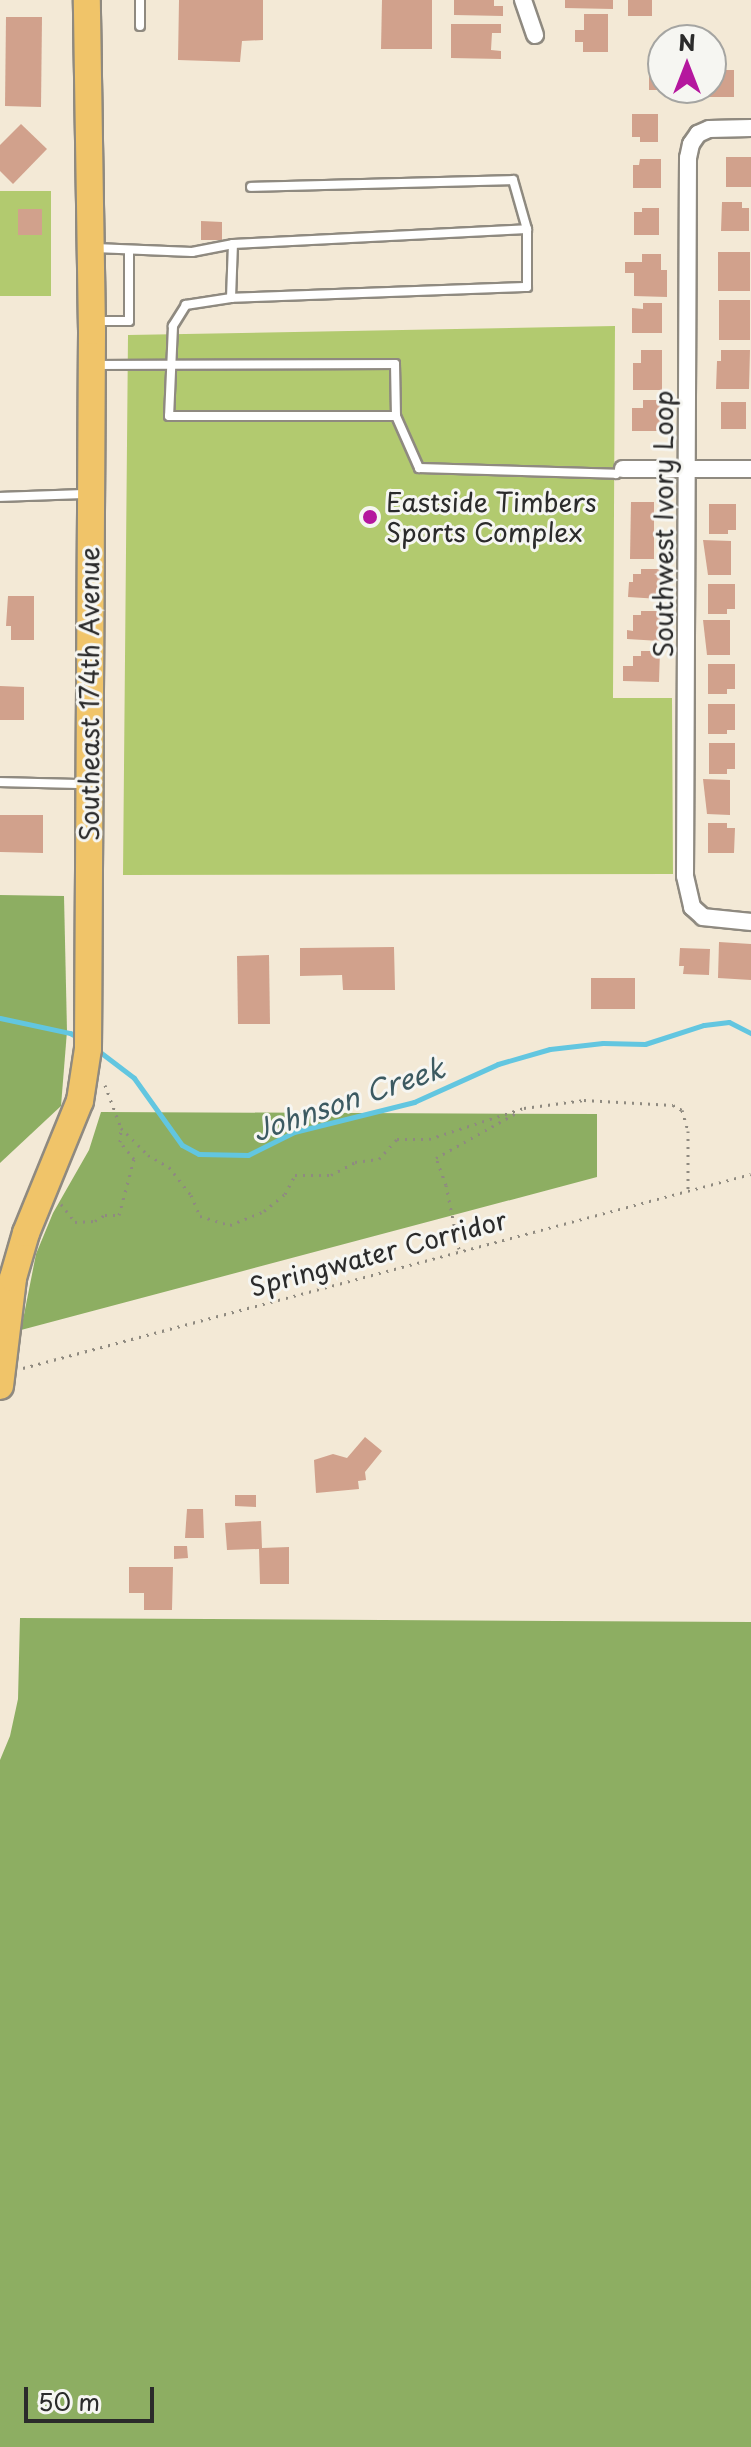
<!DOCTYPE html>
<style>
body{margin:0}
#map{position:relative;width:751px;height:2447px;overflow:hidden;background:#f3e9d6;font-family:"Playpen Sans",sans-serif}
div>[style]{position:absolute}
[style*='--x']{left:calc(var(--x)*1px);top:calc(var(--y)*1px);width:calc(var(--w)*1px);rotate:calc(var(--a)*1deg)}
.green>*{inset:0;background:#b2ca6f}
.forest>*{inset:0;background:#8dae62}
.stream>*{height:5px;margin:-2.5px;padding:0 2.5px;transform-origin:2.5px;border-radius:2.5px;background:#62c6e0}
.building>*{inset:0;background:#d1a18c}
.path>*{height:3px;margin-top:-1.5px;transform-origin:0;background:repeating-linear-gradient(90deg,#8f8a80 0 2px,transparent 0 8px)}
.roads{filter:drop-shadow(2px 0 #8f8a80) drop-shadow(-2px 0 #8f8a80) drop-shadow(0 2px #8f8a80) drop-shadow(0 -2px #8f8a80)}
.service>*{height:8px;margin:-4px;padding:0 4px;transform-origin:4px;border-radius:4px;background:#fff}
.minor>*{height:16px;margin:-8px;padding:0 8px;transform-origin:8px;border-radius:8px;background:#fff}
.primary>*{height:26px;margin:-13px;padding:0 13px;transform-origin:13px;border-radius:13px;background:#f0c469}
.dots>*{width:22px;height:22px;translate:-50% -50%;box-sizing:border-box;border:4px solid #f6f6f2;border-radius:50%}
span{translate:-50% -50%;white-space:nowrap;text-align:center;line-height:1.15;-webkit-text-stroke:6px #f6f6f2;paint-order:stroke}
.poi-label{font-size:26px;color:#2b2b2b}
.left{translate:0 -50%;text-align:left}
.street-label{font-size:26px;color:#2b2b2b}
.water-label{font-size:28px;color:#3c5a61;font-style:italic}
.north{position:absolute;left:647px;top:24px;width:80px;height:80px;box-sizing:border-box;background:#f6f6f2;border:2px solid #a5a5a2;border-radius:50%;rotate:0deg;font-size:22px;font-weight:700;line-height:32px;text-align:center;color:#2b2b2b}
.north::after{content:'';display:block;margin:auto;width:28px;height:36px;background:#b5179e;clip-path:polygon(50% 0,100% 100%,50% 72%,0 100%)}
.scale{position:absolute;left:24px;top:2387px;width:130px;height:36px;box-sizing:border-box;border:4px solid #2b2b2b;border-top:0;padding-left:10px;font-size:24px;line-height:28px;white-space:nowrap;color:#2b2b2b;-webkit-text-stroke:6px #f6f6f2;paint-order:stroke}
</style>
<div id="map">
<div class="green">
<div style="clip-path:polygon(0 191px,51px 191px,51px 296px,0 296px)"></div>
<div style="clip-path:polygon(615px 326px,613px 698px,672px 698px,673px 874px,123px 875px,128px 335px)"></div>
</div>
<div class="forest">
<div style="clip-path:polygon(0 895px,64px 896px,67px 1031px,61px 1106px,0 1163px)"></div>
<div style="clip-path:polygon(101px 1112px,597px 1114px,597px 1177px,21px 1330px,36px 1254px,53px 1213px,89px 1150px)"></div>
<div style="clip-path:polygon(20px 1618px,751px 1622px,751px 2447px,0 2447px,0 1760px,10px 1736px,18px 1699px)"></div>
</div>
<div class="stream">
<div style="--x:0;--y:1018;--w:72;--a:12.1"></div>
<div style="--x:70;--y:1033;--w:13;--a:29"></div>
<div style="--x:96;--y:1049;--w:48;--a:37.3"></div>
<div style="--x:134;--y:1078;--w:82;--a:54.4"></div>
<div style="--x:182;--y:1145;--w:19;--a:28"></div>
<div style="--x:199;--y:1154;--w:49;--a:1.2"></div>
<div style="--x:248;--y:1155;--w:51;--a:-26.6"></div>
<div style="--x:294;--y:1132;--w:124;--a:-14"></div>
<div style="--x:414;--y:1102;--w:92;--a:-24.3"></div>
<div style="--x:498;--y:1064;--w:54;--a:-16.1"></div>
<div style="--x:550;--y:1049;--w:53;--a:-6.5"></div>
<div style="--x:603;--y:1043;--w:42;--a:1.4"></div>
<div style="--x:645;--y:1044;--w:62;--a:-17.9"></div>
<div style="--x:704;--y:1025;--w:25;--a:-7"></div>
<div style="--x:729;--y:1022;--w:25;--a:27"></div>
</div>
<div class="building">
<div style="clip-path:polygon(179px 0,263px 0,263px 40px,242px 41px,240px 62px,178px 60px)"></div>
<div style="clip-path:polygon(382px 0,432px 0,432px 49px,381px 49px)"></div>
<div style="clip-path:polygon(454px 0,494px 0,494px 6px,503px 6px,503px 16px,454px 15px)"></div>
<div style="clip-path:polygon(565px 0,613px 0,613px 9px,565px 8px)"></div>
<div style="clip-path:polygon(628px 0,652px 0,652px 16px,628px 16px)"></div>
<div style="clip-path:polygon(584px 14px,608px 14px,608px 52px,583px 52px,583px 42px,575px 42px,575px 30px,584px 30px)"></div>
<div style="clip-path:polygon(6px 17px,42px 17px,41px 107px,5px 106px)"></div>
<div style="clip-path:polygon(451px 24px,501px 24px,501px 33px,492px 33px,491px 50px,501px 51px,501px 59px,451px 58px)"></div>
<div style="clip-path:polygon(649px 67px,663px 67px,663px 90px,649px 90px)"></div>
<div style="clip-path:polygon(711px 70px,734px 70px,734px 97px,708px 97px)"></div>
<div style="clip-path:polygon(632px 114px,658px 114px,658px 142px,640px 142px,640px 137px,632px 137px)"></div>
<div style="clip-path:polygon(21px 124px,47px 149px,13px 184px,0 171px,0 145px)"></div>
<div style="clip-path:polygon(726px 157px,751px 157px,751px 187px,726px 187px)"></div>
<div style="clip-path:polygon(640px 159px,661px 159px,661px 188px,633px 188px,633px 165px,639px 165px)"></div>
<div style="clip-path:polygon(722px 202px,742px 202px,742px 208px,749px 208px,749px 231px,721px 231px)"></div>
<div style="clip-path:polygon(642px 208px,659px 208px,659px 235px,634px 235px,634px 212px,642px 212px)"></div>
<div style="clip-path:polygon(18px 209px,42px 209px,42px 235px,18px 235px)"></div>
<div style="clip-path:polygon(201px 221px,222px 222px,222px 240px,201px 240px)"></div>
<div style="clip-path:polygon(718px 252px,750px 252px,750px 291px,718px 291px)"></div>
<div style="clip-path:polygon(642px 254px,661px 254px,661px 270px,667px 270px,667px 297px,634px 296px,634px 273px,625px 273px,625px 262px,642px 262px)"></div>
<div style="clip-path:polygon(719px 300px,750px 300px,750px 340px,719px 340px)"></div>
<div style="clip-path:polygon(643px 303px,662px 303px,662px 333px,632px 333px,632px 308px,643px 309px)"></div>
<div style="clip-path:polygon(641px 350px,662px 350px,662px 390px,633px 390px,633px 363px,641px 363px)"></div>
<div style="clip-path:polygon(721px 350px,750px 350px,749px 389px,716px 389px,717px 361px,721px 361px)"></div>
<div style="clip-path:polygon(643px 400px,662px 400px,662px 431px,632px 431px,632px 408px,643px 408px)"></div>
<div style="clip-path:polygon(721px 402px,746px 402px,746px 429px,721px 429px)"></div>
<div style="clip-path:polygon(631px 502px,654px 502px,654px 559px,630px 559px)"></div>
<div style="clip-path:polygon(709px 504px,736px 504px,736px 530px,728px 530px,728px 534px,709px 534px)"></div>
<div style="clip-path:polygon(703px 540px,731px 541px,731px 575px,708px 575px)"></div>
<div style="clip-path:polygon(641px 569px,661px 569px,660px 599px,628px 597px,629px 582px,633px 582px,633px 574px,641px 574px)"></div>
<div style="clip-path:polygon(708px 584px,735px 584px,735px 609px,727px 609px,727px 614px,708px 614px)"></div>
<div style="clip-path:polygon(8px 596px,34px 596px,34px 640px,11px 640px,11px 626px,6px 626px)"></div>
<div style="clip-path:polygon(641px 611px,660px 611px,660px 641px,627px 639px,627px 630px,633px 631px,633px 615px,641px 615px)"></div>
<div style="clip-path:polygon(703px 620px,730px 620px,730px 655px,707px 655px)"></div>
<div style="clip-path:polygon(641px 651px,660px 651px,659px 682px,623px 681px,623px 666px,633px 666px,633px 656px,641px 656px)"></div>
<div style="clip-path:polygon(708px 664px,735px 664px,735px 689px,727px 689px,727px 694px,708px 694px)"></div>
<div style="clip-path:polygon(0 686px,24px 687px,24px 720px,0 720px)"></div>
<div style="clip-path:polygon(708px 704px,735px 704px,735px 730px,727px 730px,727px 734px,708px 734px)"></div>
<div style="clip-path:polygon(709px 743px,735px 743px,735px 769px,727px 769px,727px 774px,709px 774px)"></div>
<div style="clip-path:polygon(703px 779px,730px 780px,730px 815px,707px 814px)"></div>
<div style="clip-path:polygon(0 815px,43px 815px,43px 853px,0 852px)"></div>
<div style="clip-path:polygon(708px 823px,727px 823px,727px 828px,735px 828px,734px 853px,708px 853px)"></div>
<div style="clip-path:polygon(719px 942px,751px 944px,751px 980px,718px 978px)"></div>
<div style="clip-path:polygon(394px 947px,395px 990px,343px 990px,342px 975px,300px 976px,300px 948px)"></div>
<div style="clip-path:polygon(680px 948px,710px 949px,709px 975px,683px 974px,684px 966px,679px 966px)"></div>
<div style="clip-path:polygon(269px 955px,270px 1024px,238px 1024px,237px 956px)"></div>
<div style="clip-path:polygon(591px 978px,635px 978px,635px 1009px,591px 1009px)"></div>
<div style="clip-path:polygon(365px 1437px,382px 1451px,365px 1472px,366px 1480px,358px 1481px,359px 1489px,316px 1493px,314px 1460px,333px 1454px,347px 1458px)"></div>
<div style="clip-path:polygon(235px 1495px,256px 1495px,256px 1507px,235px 1506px)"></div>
<div style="clip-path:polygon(187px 1509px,203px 1509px,204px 1538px,185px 1538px)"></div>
<div style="clip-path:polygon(261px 1521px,262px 1548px,289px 1547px,289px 1584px,260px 1584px,259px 1549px,227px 1550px,225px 1523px)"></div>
<div style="clip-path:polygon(174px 1546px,187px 1546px,188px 1558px,174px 1559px)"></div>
<div style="clip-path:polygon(129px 1567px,173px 1567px,172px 1610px,144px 1610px,144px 1593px,129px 1593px)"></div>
</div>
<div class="path">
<div style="--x:105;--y:1085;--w:46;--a:69.6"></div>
<div style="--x:121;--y:1128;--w:38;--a:45"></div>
<div style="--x:148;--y:1155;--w:24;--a:30"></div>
<div style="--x:169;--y:1167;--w:36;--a:52"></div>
<div style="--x:191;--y:1195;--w:23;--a:67"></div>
<div style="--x:200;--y:1216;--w:31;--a:17"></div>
<div style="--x:230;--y:1225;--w:37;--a:-22"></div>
<div style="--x:264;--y:1211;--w:27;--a:-39"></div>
<div style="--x:285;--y:1194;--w:21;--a:-62"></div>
<div style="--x:295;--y:1175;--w:36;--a:0"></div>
<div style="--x:331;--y:1175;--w:27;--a:-28"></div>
<div style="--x:355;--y:1162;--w:24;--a:-7"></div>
<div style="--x:379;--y:1159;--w:27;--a:-48"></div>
<div style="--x:397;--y:1139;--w:32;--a:0"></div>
<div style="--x:429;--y:1139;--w:100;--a:-18.1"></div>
<div style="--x:524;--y:1108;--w:61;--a:-7.6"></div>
<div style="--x:584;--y:1100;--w:89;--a:3.2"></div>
<div style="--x:673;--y:1105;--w:10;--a:29"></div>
<div style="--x:682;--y:1110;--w:22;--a:74"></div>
<div style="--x:688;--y:1131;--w:59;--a:90"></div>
<div style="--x:61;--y:1204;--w:23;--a:52"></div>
<div style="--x:75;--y:1222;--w:20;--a:-3"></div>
<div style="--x:95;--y:1221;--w:12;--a:-31"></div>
<div style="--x:105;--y:1215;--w:14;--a:0"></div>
<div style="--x:119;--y:1215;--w:58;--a:-75"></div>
<div style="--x:134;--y:1159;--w:22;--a:-129"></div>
<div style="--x:120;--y:1142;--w:14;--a:-86"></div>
<div style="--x:459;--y:1249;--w:65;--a:-101.5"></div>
<div style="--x:446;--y:1185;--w:29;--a:-110"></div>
<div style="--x:436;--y:1158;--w:94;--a:-29.3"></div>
<div style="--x:23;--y:1368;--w:753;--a:-14.92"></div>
</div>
<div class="roads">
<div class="service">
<div style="--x:140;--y:0;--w:26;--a:90"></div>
<div style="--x:251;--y:187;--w:262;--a:-1.5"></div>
<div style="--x:513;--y:180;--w:51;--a:74.1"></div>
<div style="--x:95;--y:248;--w:97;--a:2.4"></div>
<div style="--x:192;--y:252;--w:42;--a:-11"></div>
<div style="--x:233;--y:244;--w:294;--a:-2.9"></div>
<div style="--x:527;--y:229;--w:58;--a:90"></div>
<div style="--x:527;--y:287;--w:296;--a:177.9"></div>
<div style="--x:231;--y:298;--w:54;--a:-87.9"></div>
<div style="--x:231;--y:298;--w:46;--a:171.2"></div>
<div style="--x:186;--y:305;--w:25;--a:122"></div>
<div style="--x:173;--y:326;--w:90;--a:92.5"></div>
<div style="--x:169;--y:416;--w:227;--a:0"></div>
<div style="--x:97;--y:321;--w:32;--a:0"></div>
<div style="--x:129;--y:321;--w:71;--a:-90"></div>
<div style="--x:96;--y:365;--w:299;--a:-0.2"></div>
<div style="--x:395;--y:364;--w:52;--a:88.9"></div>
<div style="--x:396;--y:416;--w:57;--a:66.1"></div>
<div style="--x:419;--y:468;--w:197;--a:1.7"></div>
<div style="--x:616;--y:474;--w:9;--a:-36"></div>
<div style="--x:0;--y:497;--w:87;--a:-2"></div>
<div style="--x:0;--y:782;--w:84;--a:1.4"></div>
</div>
<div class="minor">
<div style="--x:523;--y:0;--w:37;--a:71"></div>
<div style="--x:751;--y:128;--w:42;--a:178.6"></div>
<div style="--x:709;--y:129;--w:12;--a:156"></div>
<div style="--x:698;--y:134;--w:12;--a:125"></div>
<div style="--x:691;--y:144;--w:14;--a:102"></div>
<div style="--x:688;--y:158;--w:718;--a:90.24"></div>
<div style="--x:685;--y:876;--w:32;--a:77"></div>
<div style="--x:692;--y:907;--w:15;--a:42"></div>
<div style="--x:703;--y:917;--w:48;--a:5.9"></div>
<div style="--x:623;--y:469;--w:128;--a:0"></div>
</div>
<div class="primary">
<div style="--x:0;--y:1386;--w:109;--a:-83.1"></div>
<div style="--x:13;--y:1278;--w:47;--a:-73.9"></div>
<div style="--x:26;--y:1233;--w:143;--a:-67.8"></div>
<div style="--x:80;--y:1101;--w:53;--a:-81.3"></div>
<div style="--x:88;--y:1049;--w:718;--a:-89.68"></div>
<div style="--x:92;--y:331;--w:331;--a:-90.9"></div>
</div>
</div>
<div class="dots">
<div style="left:370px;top:517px;background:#b5179e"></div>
</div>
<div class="poi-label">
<span class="left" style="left:386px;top:517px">Eastside Timbers<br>Sports Complex</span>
</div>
<div class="street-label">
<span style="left:663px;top:524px;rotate:-90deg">Southwest Ivory Loop</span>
<span style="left:89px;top:694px;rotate:-90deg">Southeast 174th Avenue</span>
<span style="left:378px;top:1253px;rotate:-15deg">Springwater Corridor</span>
</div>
<div class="water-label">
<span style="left:348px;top:1099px;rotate:-19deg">Johnson Creek</span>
</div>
<div class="north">N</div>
<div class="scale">50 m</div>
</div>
